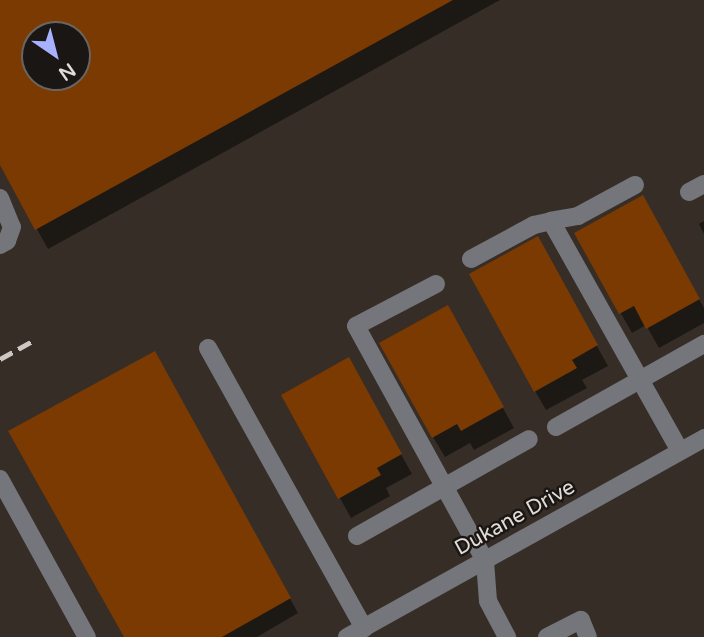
<!DOCTYPE html>
<style>
body{margin:0}
#map{position:relative;width:704px;height:637px;overflow:hidden;background:#362d27;font-family:"Varela Round",sans-serif}
div>[style]{position:absolute}
[style*='--x']{left:calc(var(--x)*1px);top:calc(var(--y)*1px);width:calc(var(--w)*1px);rotate:calc(var(--a)*1deg)}
.shadow>*{inset:0;background:#0007}
.building>*{inset:0;background:#7b3a01}
.minor>*{height:18px;margin:-9px;padding:0 9px;transform-origin:9px;border-radius:9px;background:#75767b}
.rail>*{height:5px;margin-top:-2.5px;transform-origin:0;background:repeating-linear-gradient(90deg,#cdc7c3 0 14px,transparent 0 21px)}
span{translate:-50% -50%;white-space:nowrap;text-align:center;line-height:1.15;-webkit-text-stroke:5px #1a1613;paint-order:stroke}
.street-label{font-size:21px;color:#e2dcd8}
.north{position:absolute;left:21px;top:21px;width:70px;height:70px;box-sizing:border-box;background:#1a1613;border:2px solid #6a6562;border-radius:50%;rotate:145deg;font-size:19px;font-weight:700;line-height:28px;text-align:center;color:#e2dcd8}
.north::after{content:'';display:block;margin:auto;width:24px;height:32px;background:#a7b1fc;clip-path:polygon(50% 0,100% 100%,50% 72%,0 100%)}
</style>
<div id="map">
<div class="shadow">
<div style="clip-path:polygon(evenodd,0 0,500px 0,48px 249px,0 162px,0 0,35px 35px,77px 35px,77px 77px,35px 77px,35px 35px)"></div>
<div style="clip-path:polygon(642px 197px,704px 308px,704px 323px,659px 348px,646px 325px,632px 333px,576px 234px)"></div>
<div style="clip-path:polygon(704px 221px,704px 234px,699px 224px)"></div>
<div style="clip-path:polygon(537px 238px,608px 366px,582px 380px,587px 388px,546px 410px,535px 391px)"></div>
<div style="clip-path:polygon(458px 327px,514px 428px,474px 450px,470px 443px,445px 457px,433px 437px)"></div>
<div style="clip-path:polygon(154px 354px,298px 613px,257px 637px,126px 637px)"></div>
<div style="clip-path:polygon(348px 360px,412px 474px,386px 488px,390px 496px,351px 518px,283px 396px)"></div>
</div>
<div class="building">
<div style="clip-path:polygon(evenodd,0 0,453px 0,35px 230px,0 165px,0 0,35px 35px,77px 35px,77px 77px,35px 77px,35px 35px)"></div>
<div style="clip-path:polygon(643px 195px,700px 299px,646px 329px,634px 306px,619px 314px,574px 233px)"></div>
<div style="clip-path:polygon(538px 236px,598px 345px,572px 360px,577px 368px,534px 392px,469px 274px)"></div>
<div style="clip-path:polygon(448px 305px,504px 407px,461px 431px,457px 424px,432px 438px,379px 343px)"></div>
<div style="clip-path:polygon(155px 351px,291px 598px,222px 637px,124px 637px,8px 431px)"></div>
<div style="clip-path:polygon(349px 357px,402px 454px,377px 468px,381px 475px,338px 499px,281px 395px)"></div>
</div>
<div class="minor">
<div style="--x:635;--y:185;--w:65;--a:151.5"></div>
<div style="--x:578;--y:216;--w:27;--a:170"></div>
<div style="--x:551;--y:221;--w:264;--a:60.7"></div>
<div style="--x:689;--y:192;--w:17;--a:-28"></div>
<div style="--x:0;--y:198;--w:31;--a:68"></div>
<div style="--x:12;--y:227;--w:15;--a:110"></div>
<div style="--x:7;--y:241;--w:8;--a:150"></div>
<div style="--x:471;--y:259;--w:72;--a:-28.4"></div>
<div style="--x:534;--y:225;--w:17;--a:-13"></div>
<div style="--x:436;--y:284;--w:90;--a:152.3"></div>
<div style="--x:356;--y:326;--w:268;--a:61.2"></div>
<div style="--x:485;--y:561;--w:40;--a:85.7"></div>
<div style="--x:488;--y:601;--w:41;--a:62.2"></div>
<div style="--x:208;--y:348;--w:321;--a:60.9"></div>
<div style="--x:556;--y:427;--w:170;--a:-29.3"></div>
<div style="--x:0;--y:479;--w:180;--a:61.2"></div>
<div style="--x:357;--y:536;--w:197;--a:-29.4"></div>
<div style="--x:347;--y:637;--w:409;--a:-29.1"></div>
<div style="--x:547;--y:637;--w:38;--a:-27"></div>
<div style="--x:581;--y:620;--w:18;--a:68"></div>
</div>
<div class="rail">
<div style="--x:0;--y:359;--w:37;--a:-29"></div>
</div>
<div class="street-label">
<span style="left:515px;top:518px;rotate:-29deg">Dukane Drive</span>
</div>
<div class="north">N</div>
</div>
